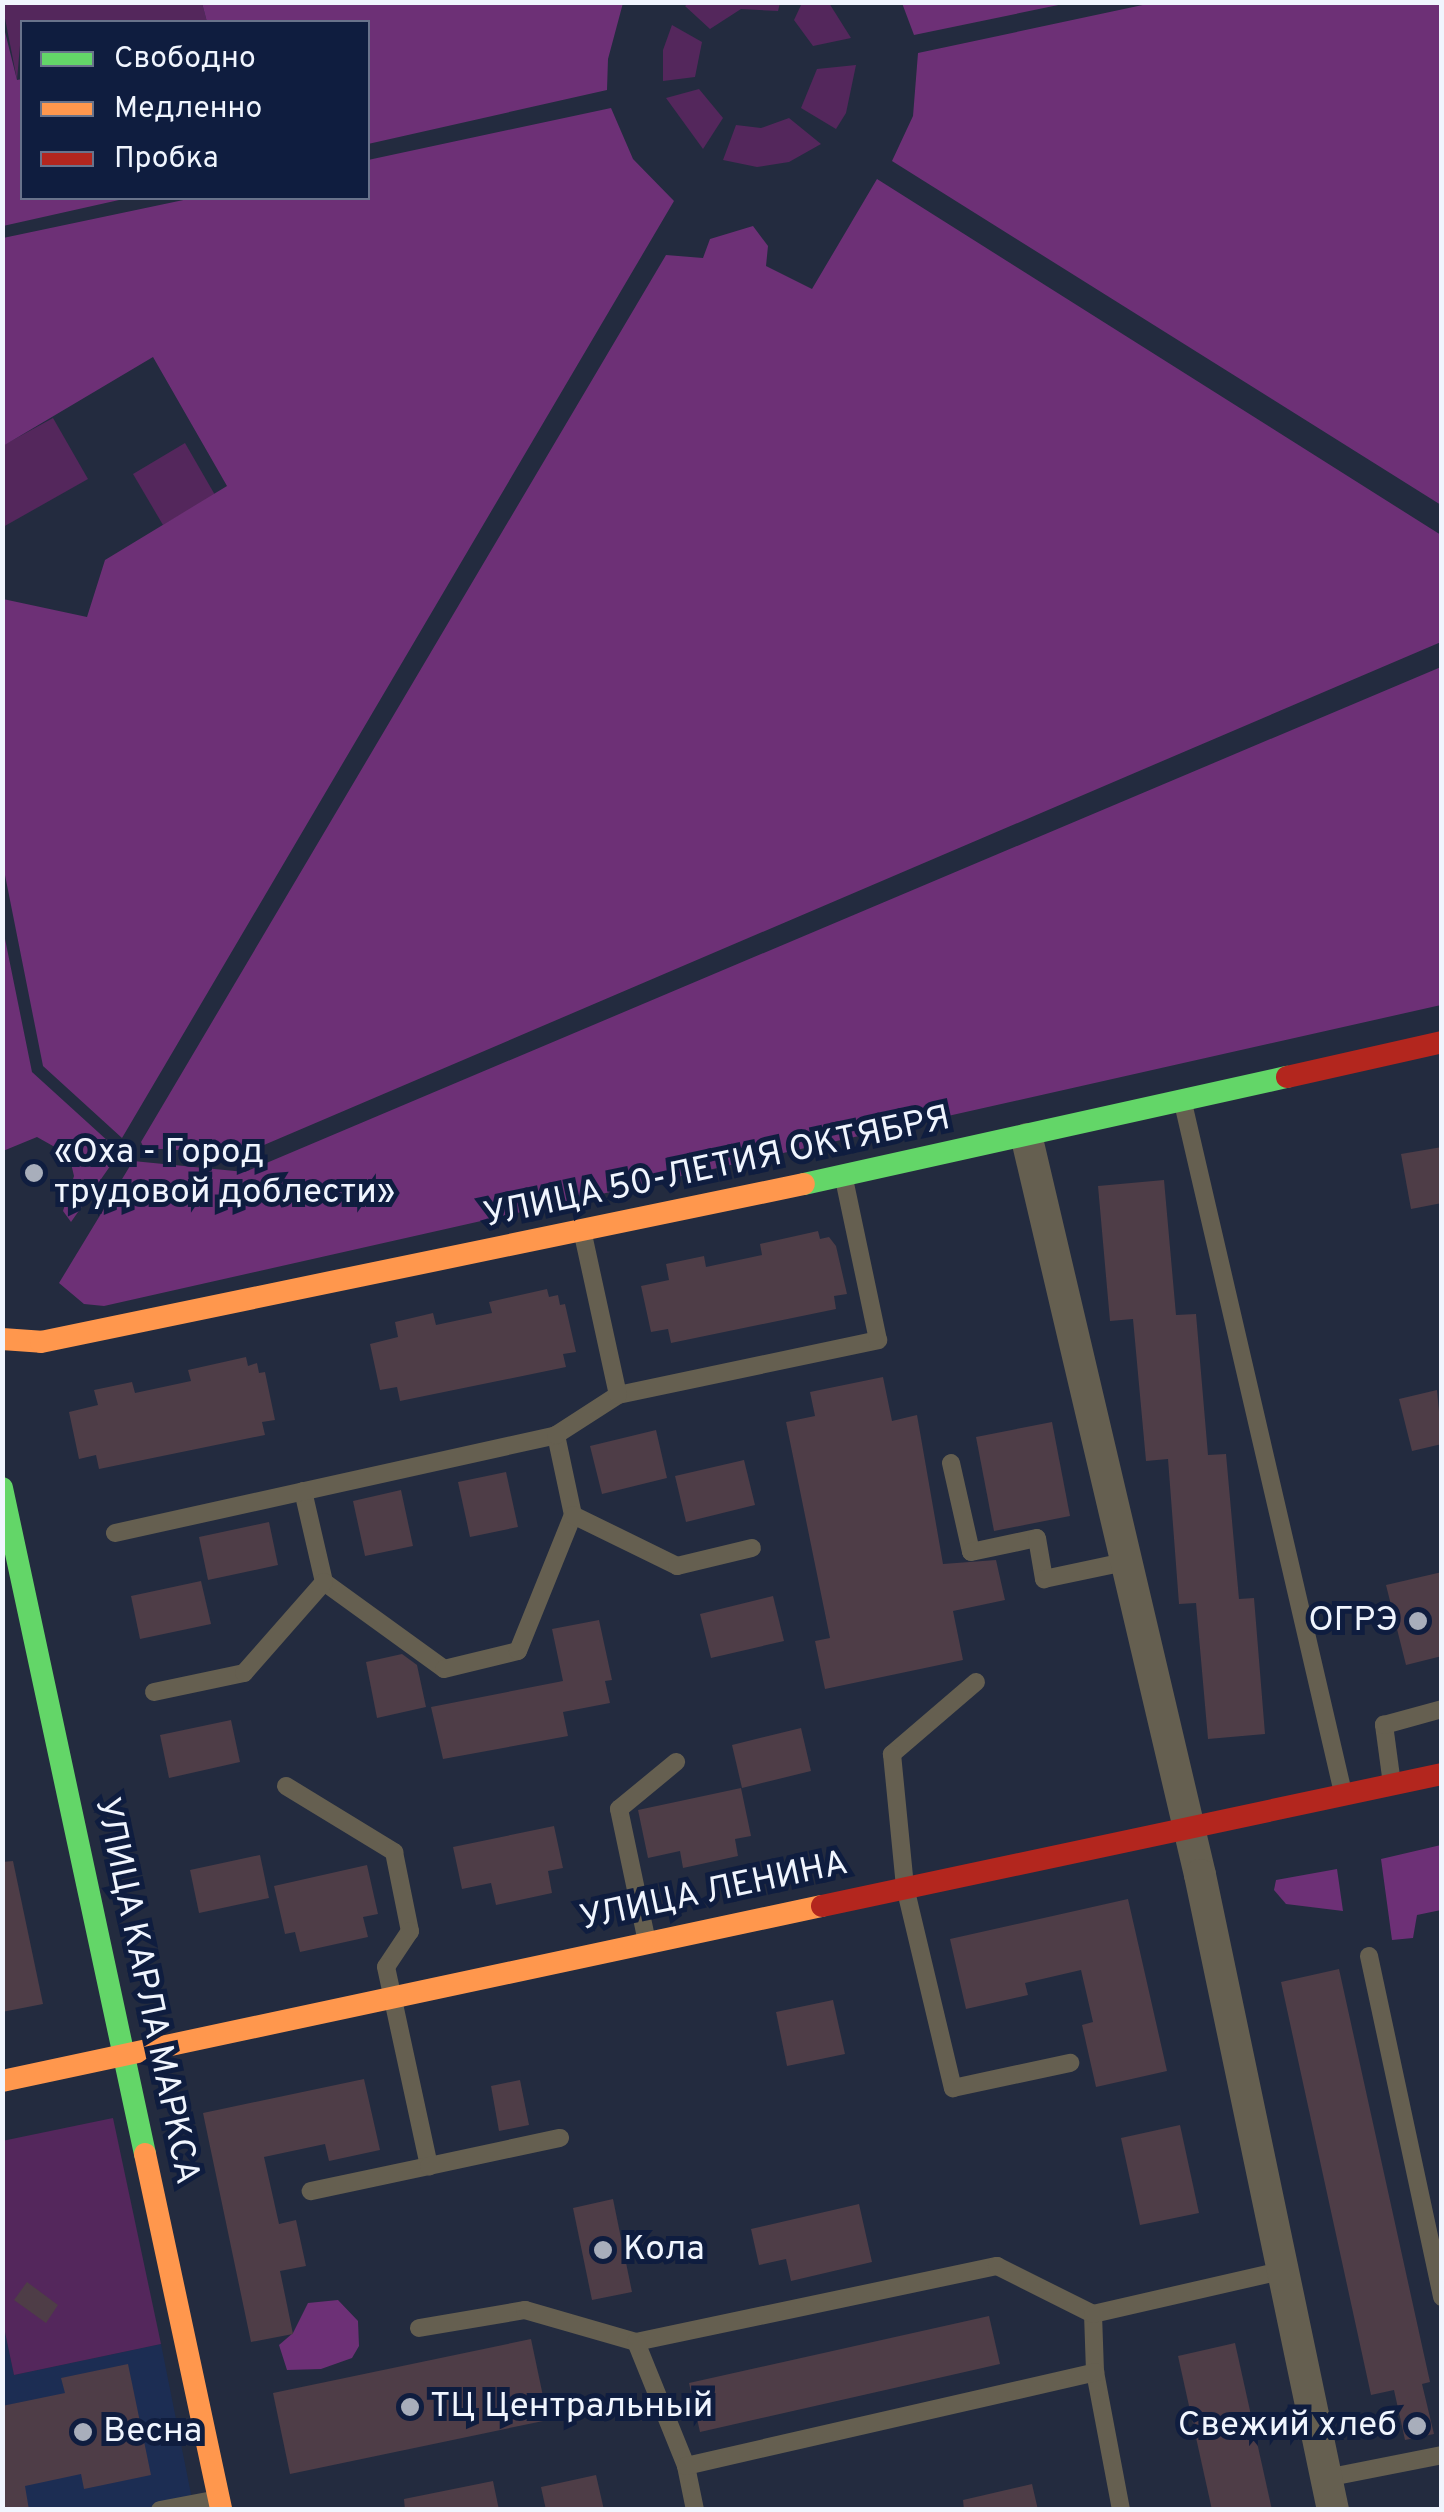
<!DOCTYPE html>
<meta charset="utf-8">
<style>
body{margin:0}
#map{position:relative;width:1444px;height:2512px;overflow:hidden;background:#232b3f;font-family:Overpass,sans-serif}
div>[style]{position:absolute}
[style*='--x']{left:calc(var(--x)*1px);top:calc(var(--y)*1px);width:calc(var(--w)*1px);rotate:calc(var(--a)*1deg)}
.built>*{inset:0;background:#1c2d53}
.green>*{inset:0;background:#54275c}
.forest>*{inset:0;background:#6d3076}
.building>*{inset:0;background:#4e3d47}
.lane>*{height:18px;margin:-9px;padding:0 9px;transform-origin:9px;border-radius:9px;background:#655f50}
.street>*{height:32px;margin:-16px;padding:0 16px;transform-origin:16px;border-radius:16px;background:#655f50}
.fast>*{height:22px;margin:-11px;padding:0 11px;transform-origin:11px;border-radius:11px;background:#63d668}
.slow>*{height:22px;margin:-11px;padding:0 11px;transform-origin:11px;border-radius:11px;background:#ff974d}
.jam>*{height:22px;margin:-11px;padding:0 11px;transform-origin:11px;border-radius:11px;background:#b3261e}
.dots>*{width:28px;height:28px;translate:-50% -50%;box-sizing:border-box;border:5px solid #0f1d3f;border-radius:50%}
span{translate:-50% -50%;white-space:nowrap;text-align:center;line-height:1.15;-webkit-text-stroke:10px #0f1d3f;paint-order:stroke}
.poi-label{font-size:35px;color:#f0f5fe}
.left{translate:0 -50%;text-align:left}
.right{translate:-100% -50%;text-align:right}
.street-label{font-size:35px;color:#f0f5fe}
.frame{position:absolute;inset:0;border:5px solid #f0f5fe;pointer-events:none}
.legend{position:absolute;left:20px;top:20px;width:350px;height:180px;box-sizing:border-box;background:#0f1d3f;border:2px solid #69738b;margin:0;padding:12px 18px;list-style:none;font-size:30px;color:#f0f5fe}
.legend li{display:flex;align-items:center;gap:20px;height:50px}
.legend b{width:50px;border:2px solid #69738b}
</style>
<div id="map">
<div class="built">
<div style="clip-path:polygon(2px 2318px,14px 2375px,161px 2344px,194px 2509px,3px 2509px)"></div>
</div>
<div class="green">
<div style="clip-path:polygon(2px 3px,202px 3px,207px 22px,22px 22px,17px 80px)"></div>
<div style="clip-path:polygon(689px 3px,689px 2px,780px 3px,778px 11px,741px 9px,710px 29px,685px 6px)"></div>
<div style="clip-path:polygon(802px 3px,829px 3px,851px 38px,813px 46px,794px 20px)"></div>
<div style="clip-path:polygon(672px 25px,702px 42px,695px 77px,663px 81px,663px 50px)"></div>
<div style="clip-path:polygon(856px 65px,846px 113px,836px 129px,801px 108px,817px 69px)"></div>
<div style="clip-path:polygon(699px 89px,723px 118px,703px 149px,666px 98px)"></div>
<div style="clip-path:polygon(789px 118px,821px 144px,789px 162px,757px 167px,723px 160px,736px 125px,761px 128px)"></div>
<div style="clip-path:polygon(53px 418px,88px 479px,3px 527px,2px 446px)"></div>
<div style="clip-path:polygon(185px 443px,215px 495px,163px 525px,133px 474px)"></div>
<div style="clip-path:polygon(113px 2118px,161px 2344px,14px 2375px,2px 2318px,2px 2141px)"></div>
</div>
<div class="forest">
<div style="clip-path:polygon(202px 3px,202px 2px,623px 3px,608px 59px,607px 90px,368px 144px,368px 22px,207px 22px)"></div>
<div style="clip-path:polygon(902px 3px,1068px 3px,914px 35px)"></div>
<div style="clip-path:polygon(1152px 3px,1441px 3px,1441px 505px,892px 161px,913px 116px,918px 53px)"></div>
<div style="clip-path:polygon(2px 20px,17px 80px,22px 79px,22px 198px,128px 198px,3px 226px)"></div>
<div style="clip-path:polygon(611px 108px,633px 159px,674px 201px,122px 1138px,43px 1066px,3px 865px,3px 599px,87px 617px,105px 560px,227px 486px,153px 357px,3px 446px,3px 238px,193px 198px,368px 198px,368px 160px)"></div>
<div style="clip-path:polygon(877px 179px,1441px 535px,1441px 642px,243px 1154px,144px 1148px,141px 1142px,666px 255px,703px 258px,710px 239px,753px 226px,768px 246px,766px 266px,812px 289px)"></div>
<div style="clip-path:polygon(1441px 667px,1441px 1005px,104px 1306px,84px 1304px,59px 1283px,133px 1161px,245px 1172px)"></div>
<div style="clip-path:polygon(3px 929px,32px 1072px,120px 1152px,71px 1222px,63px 1211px,74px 1176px,69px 1155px,37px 1137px,3px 1151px)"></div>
<div style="clip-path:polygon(1441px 1845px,1441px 1910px,1417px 1915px,1413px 1938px,1392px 1940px,1381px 1859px)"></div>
<div style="clip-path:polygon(1337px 1869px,1343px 1911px,1286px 1904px,1274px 1890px,1276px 1880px)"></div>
<div style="clip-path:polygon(338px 2300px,358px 2321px,359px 2346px,352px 2358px,321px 2369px,287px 2370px,279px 2345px,293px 2333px,308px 2303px)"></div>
</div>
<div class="building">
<div style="clip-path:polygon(1442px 1147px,1442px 1203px,1411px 1209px,1401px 1154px)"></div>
<div style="clip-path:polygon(1164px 1180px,1176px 1315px,1196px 1314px,1208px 1455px,1226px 1454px,1239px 1599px,1254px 1598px,1265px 1734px,1208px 1739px,1196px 1603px,1179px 1604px,1168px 1459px,1146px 1461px,1133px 1319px,1110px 1321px,1098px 1186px)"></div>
<div style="clip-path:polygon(818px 1231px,820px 1239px,829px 1237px,836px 1246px,847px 1294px,834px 1296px,836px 1309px,671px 1343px,668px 1329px,651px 1332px,641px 1286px,669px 1280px,666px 1264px,704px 1256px,706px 1267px,762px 1255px,760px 1244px)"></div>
<div style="clip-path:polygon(547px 1289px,549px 1297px,558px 1295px,560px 1305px,565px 1304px,576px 1352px,563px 1354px,566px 1367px,400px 1401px,397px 1387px,380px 1390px,370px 1344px,398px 1337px,395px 1322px,433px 1313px,436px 1325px,492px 1313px,489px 1302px)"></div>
<div style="clip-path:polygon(246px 1357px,248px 1366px,257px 1363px,259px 1373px,265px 1372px,275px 1420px,262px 1422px,265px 1435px,99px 1469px,96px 1455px,79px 1459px,69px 1412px,98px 1405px,94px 1390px,132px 1382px,135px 1393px,191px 1381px,188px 1370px)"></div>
<div style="clip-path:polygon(883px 1377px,892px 1421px,917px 1415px,943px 1564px,996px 1560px,1005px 1600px,953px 1611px,963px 1660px,825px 1689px,815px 1641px,830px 1638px,786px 1422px,815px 1416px,810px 1392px)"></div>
<div style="clip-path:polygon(1437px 1390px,1442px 1444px,1412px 1451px,1399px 1399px)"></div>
<div style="clip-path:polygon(1052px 1422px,1070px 1516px,994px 1531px,976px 1437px)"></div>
<div style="clip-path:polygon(656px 1430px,667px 1478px,602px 1494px,590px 1446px)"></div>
<div style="clip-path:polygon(744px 1460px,755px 1505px,686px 1522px,675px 1476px)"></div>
<div style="clip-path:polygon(506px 1472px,518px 1527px,470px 1537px,458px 1482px)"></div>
<div style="clip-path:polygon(401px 1490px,413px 1546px,365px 1556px,353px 1501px)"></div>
<div style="clip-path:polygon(269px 1522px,278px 1565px,208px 1580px,199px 1537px)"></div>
<div style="clip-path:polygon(1442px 1572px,1442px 1656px,1406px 1665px,1386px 1585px)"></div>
<div style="clip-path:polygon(201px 1581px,211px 1624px,140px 1639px,131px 1596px)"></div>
<div style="clip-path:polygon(773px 1596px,784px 1641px,711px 1658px,700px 1614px)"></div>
<div style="clip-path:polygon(599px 1620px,612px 1680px,605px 1681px,610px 1703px,563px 1712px,568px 1736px,443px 1759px,431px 1707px,563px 1681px,552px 1629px)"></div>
<div style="clip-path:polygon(402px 1654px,417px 1665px,426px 1707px,377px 1718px,366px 1662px)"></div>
<div style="clip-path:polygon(231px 1720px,240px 1762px,169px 1778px,160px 1735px)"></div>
<div style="clip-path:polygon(801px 1728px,811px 1771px,742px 1788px,732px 1745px)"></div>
<div style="clip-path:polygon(741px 1788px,751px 1836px,735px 1839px,738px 1856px,683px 1868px,680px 1851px,648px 1858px,638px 1810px)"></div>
<div style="clip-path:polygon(554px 1826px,563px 1868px,548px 1871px,552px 1893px,496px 1905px,491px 1883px,462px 1889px,453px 1847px)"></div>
<div style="clip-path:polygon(260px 1855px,269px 1898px,199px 1913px,190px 1870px)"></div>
<div style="clip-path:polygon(13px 1861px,43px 2004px,2px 2012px,2px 1862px)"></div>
<div style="clip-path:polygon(367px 1865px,378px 1914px,363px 1917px,368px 1937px,300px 1952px,295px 1932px,285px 1934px,274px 1886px)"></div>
<div style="clip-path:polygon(1128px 1899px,1167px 2071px,1096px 2087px,1082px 2025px,1093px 2022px,1081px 1970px,1025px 1983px,1028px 1995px,966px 2009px,950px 1939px)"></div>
<div style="clip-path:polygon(1339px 1969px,1430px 2382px,1422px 2384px,1434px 2434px,1405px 2440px,1394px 2390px,1371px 2395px,1281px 1982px)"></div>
<div style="clip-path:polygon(833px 2000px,845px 2054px,787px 2066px,776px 2012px)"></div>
<div style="clip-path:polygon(364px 2079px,380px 2150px,329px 2161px,325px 2144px,264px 2157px,279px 2224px,296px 2220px,306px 2266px,280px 2271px,293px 2334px,251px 2342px,203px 2113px)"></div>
<div style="clip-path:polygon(520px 2080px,529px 2125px,499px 2131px,491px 2086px)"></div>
<div style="clip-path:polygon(1180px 2125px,1199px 2213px,1140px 2225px,1121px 2138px)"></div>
<div style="clip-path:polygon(613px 2199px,632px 2292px,592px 2300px,573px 2208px)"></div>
<div style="clip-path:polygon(859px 2204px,872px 2262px,791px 2281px,786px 2259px,759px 2265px,751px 2229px)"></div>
<div style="clip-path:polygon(27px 2282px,58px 2305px,46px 2323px,14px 2300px)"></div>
<div style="clip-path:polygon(989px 2316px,1000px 2364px,700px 2432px,689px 2383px)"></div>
<div style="clip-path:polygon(531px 2339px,548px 2420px,290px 2474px,273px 2393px)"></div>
<div style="clip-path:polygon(1235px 2343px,1272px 2510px,1212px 2510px,1178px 2356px)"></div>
<div style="clip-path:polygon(128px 2364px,151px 2475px,84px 2489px,81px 2474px,25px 2486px,29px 2510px,2px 2510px,2px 2406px,65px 2393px,61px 2378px)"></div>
<div style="clip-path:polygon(596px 2475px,604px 2510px,546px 2510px,541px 2487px)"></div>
<div style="clip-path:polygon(493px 2481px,499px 2510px,405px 2510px,404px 2499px)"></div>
<div style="clip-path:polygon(1032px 2484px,1038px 2510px,964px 2510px,963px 2500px)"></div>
</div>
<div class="lane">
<div style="--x:1183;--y:1103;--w:708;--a:76.94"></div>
<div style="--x:618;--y:1395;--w:266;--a:-11.9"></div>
<div style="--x:878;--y:1340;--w:166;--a:-101.9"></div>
<div style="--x:951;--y:1463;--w:91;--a:77.3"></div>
<div style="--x:971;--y:1552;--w:67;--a:-12"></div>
<div style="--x:1037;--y:1538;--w:42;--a:80.3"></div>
<div style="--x:1044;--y:1579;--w:83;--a:-11.9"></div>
<div style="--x:303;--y:1491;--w:93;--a:77"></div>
<div style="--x:324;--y:1582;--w:148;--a:35.9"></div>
<div style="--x:444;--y:1669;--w:76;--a:-13.7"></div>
<div style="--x:518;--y:1651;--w:147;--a:-68"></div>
<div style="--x:573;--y:1515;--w:82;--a:-102"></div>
<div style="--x:573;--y:1515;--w:116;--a:26.1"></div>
<div style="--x:677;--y:1566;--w:77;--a:-13.5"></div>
<div style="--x:115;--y:1533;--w:452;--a:-12.5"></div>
<div style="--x:556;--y:1435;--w:74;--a:-32.8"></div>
<div style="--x:618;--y:1395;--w:165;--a:-102.3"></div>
<div style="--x:976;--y:1682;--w:111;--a:139.4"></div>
<div style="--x:892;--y:1754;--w:134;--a:84.4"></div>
<div style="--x:905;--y:1887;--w:207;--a:76.6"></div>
<div style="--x:953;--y:2088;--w:120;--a:-12.1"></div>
<div style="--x:154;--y:1692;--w:92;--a:-11.9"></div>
<div style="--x:244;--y:1673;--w:121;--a:-48.7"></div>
<div style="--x:1392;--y:1784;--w:60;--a:-97.7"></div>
<div style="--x:1384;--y:1725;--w:60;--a:-15.4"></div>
<div style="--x:286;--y:1786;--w:127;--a:31.4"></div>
<div style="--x:394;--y:1852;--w:81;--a:78.6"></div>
<div style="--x:410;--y:1931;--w:43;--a:123.7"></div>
<div style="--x:386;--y:1967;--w:204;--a:77.8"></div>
<div style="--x:429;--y:2166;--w:121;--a:168"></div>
<div style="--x:647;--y:1942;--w:136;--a:-101.9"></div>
<div style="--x:619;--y:1809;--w:74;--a:-39.5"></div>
<div style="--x:1369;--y:1956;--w:349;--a:77.9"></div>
<div style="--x:429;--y:2166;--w:134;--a:-12.1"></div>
<div style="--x:1093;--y:2314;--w:58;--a:88"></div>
<div style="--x:1095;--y:2372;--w:140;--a:79.3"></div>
<div style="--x:419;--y:2328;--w:108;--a:-9.6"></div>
<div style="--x:525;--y:2310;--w:116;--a:16.1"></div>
<div style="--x:636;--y:2342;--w:369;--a:-11.9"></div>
<div style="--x:997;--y:2266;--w:107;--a:26.6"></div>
<div style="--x:1093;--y:2314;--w:197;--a:-12.9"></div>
<div style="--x:636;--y:2342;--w:134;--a:68"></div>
<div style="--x:686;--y:2466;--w:45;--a:78.4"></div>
<div style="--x:686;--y:2466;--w:420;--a:-12.9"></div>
<div style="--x:1326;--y:2478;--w:118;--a:-11.2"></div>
<div style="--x:160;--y:2510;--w:59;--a:-10.7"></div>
</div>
<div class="street">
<div style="--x:1027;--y:1139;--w:756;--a:76.77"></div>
<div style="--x:1200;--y:1875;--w:649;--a:78.17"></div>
</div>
<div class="fast">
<div style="--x:804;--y:1184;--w:495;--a:-12.5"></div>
<div style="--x:2;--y:1488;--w:681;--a:77.88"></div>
</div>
<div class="slow">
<div style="--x:2;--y:1339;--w:39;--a:4"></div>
<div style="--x:41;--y:1342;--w:779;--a:-11.7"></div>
<div style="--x:2;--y:2081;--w:838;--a:-12.05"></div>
<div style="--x:145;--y:2154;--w:364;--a:77.9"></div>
</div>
<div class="jam">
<div style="--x:1287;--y:1077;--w:159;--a:-12.7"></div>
<div style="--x:822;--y:1906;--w:634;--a:-12.02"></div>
</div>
<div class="dots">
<div style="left:34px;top:1173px;background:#a8aebb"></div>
<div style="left:1418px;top:1621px;background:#a8aebb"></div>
<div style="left:603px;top:2250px;background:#a8aebb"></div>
<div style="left:410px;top:2407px;background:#a8aebb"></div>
<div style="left:1417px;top:2426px;background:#a8aebb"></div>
<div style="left:83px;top:2432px;background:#a8aebb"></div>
</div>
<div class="poi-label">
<span class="left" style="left:54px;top:1173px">«Оха - Город<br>трудовой доблести»</span>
<span class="right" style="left:1398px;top:1621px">ОГРЭ</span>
<span class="left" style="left:623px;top:2250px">Кола</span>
<span class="left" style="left:430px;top:2407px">ТЦ Центральный</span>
<span class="right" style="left:1397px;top:2426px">Свежий хлеб</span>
<span class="left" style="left:103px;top:2432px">Весна</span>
</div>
<div class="street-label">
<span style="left:717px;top:1168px;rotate:-12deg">УЛИЦА 50-ЛЕТИЯ ОКТЯБРЯ</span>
<span style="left:714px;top:1892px;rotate:-12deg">УЛИЦА ЛЕНИНА</span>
<span style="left:146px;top:1991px;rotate:78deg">УЛИЦА КАРЛА МАРКСА</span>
</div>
<div class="frame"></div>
<ul class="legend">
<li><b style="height:12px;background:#63d668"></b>Свободно</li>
<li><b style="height:12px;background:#ff974d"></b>Медленно</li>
<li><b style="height:12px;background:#b3261e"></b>Пробка</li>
</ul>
</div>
